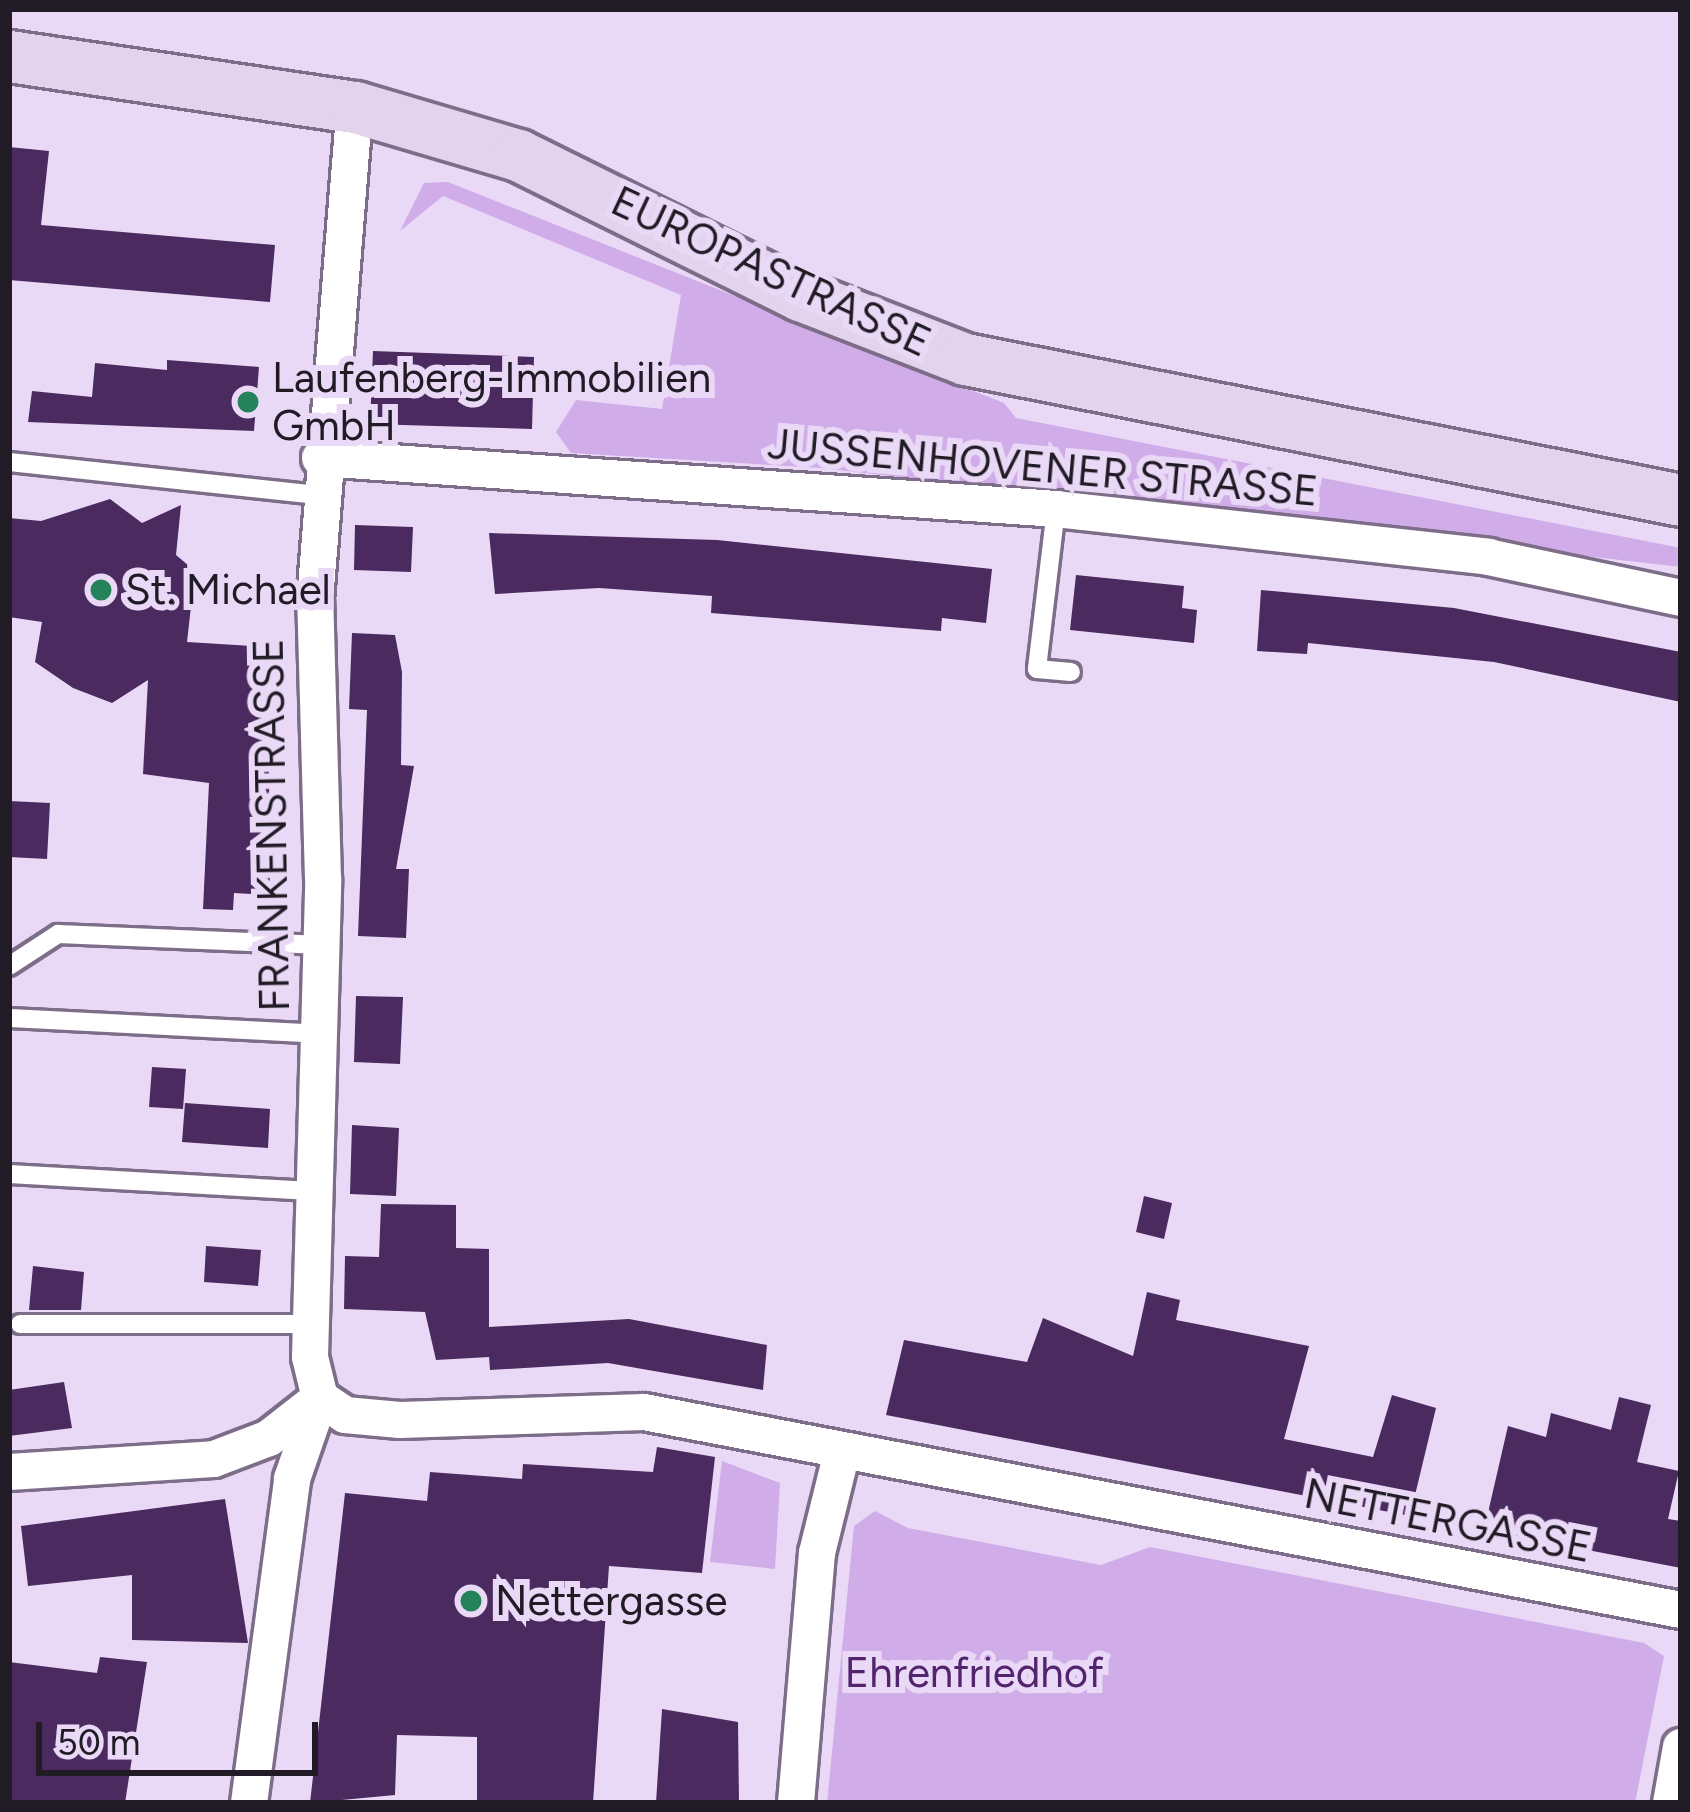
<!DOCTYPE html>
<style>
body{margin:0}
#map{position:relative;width:1690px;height:1812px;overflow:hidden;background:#e9d9f6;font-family:Figtree,sans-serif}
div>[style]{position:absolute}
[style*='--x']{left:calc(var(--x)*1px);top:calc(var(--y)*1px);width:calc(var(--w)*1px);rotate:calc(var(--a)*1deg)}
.green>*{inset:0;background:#d0ace9}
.building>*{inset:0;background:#4b2a60}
.roads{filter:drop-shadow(3px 0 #7d6d88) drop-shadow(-3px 0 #7d6d88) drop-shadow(0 3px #7d6d88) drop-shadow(0 -3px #7d6d88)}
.lane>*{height:18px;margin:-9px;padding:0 9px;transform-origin:9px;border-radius:9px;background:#fff}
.street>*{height:36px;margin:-18px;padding:0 18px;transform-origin:18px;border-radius:18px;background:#fff}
.secondary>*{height:51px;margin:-25.5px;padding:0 25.5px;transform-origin:25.5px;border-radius:25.5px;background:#e3d3ed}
.dots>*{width:33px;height:33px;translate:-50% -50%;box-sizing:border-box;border:6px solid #e9d9f6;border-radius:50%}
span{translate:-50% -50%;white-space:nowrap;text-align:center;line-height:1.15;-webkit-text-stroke:12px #e9d9f6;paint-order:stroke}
.street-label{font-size:42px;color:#211b25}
.poi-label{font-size:42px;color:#211b25}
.left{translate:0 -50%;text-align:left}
.park-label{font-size:42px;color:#53246e}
.frame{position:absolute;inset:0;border:12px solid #211b25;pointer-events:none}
.scale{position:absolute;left:36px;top:1722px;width:282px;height:54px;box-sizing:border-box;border:6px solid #211b25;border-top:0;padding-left:15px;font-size:36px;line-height:42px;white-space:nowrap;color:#211b25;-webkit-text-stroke:9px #e9d9f6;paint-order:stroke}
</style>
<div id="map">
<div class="green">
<div style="clip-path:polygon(448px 182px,1004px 403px,1016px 418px,1681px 548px,1681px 567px,821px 468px,571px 453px,556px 432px,576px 400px,662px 409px,681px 295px,443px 196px,400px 231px,424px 183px)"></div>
<div style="clip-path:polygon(722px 1461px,780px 1483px,775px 1569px,710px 1562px)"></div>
<div style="clip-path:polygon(875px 1511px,908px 1528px,1101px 1565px,1150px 1547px,1644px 1643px,1664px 1656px,1635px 1803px,827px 1803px,854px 1526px)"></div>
</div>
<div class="building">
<div style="clip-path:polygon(9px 147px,49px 151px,41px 225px,275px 245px,270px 302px,9px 280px)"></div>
<div style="clip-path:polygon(373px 351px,534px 357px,532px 429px,370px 424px)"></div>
<div style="clip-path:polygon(167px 360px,259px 367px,254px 431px,28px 422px,32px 391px,92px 397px,95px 363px,167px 370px)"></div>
<div style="clip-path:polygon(110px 499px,142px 523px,181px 505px,176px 555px,195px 571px,187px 642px,268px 647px,270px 895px,234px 893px,233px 910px,203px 909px,209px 783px,143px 774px,148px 680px,112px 703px,73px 688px,35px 662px,42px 622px,9px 617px,9px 518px,41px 521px)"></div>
<div style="clip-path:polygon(355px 525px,413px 527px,411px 572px,354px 570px)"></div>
<div style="clip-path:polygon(489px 533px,717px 540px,992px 569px,986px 623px,942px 618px,941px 631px,711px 613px,712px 596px,599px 588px,495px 594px)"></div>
<div style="clip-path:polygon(1076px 575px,1184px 586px,1182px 608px,1197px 610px,1194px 643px,1070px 630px)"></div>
<div style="clip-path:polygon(1261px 590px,1454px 608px,1681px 652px,1681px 702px,1494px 662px,1308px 643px,1307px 654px,1257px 651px)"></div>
<div style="clip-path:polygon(352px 633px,395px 635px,402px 672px,401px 765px,414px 766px,396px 869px,409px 869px,406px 938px,358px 936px,367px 710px,349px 709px)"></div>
<div style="clip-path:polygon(9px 801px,50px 803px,47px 859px,9px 857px)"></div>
<div style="clip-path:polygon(356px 996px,403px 997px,400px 1064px,354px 1062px)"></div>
<div style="clip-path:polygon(152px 1067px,186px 1069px,183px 1109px,149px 1107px)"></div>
<div style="clip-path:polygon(185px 1103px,270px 1109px,268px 1148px,182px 1142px)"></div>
<div style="clip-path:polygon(352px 1125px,399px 1128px,396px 1196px,350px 1194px)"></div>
<div style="clip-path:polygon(1144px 1196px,1172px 1203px,1164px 1239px,1136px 1232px)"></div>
<div style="clip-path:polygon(381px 1204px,456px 1205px,456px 1248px,489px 1249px,489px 1327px,629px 1319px,767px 1345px,763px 1390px,608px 1363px,490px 1370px,489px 1357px,436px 1360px,425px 1312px,344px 1309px,345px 1256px,379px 1257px)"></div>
<div style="clip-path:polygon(206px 1246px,261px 1250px,258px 1286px,204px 1282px)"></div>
<div style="clip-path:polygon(33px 1266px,84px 1272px,81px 1310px,29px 1310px)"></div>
<div style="clip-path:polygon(1147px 1292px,1180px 1300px,1176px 1320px,1309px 1346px,1284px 1439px,1373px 1457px,1392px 1395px,1436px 1408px,1410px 1516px,886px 1415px,904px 1340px,1027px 1362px,1043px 1318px,1133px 1356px)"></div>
<div style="clip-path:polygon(64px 1382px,72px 1428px,9px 1436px,9px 1390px)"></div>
<div style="clip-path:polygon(1619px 1397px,1651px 1405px,1637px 1462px,1679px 1471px,1668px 1519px,1681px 1521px,1681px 1568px,1484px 1530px,1508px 1426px,1546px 1437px,1551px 1413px,1611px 1430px)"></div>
<div style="clip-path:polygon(657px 1447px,715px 1457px,702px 1573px,609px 1566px,593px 1803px,477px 1803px,477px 1737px,397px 1735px,395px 1795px,310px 1803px,345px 1493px,427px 1501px,430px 1472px,522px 1479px,523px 1464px,653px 1472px)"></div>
<div style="clip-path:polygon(225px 1499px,248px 1643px,132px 1640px,132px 1575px,28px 1586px,21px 1526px)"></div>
<div style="clip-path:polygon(100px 1657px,147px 1662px,125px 1803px,9px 1803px,9px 1662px,97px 1673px)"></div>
<div style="clip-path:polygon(662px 1709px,738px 1722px,739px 1803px,656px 1803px)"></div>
</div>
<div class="roads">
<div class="lane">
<div style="--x:9;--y:462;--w:311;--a:6.1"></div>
<div style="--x:1056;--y:509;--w:161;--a:96.8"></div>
<div style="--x:1037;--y:669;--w:34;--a:5"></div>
<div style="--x:9;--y:966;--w:59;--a:-33.1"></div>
<div style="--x:58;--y:934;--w:264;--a:2.4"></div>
<div style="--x:9;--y:1018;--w:311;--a:2.9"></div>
<div style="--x:9;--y:1174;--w:307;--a:3.2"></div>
<div style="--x:20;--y:1324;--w:290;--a:0"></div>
</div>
<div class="street">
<div style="--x:320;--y:458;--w:738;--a:3.96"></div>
<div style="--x:1056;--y:509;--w:435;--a:6.3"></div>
<div style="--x:1488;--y:557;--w:197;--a:12"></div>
<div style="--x:320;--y:1398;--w:30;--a:34"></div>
<div style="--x:345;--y:1415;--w:55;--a:5.2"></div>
<div style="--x:400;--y:1420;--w:244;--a:-1.9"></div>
<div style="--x:644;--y:1412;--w:1056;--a:10.81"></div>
<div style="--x:320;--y:1398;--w:42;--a:-103.7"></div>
<div style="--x:310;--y:1357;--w:478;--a:-88.4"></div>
<div style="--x:323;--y:879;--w:279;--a:-91.6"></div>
<div style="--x:315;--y:600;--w:495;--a:-85.4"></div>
<div style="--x:9;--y:1472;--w:205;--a:-3.6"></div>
<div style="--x:214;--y:1459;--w:59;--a:-20.9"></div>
<div style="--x:269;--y:1438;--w:65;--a:-38.1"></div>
<div style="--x:249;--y:1803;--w:327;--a:-82.4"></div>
<div style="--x:292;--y:1479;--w:86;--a:-70.9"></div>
<div style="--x:796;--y:1803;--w:251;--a:-85.2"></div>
<div style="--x:817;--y:1553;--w:104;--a:-76.1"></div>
<div style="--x:1671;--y:1803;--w:57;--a:-79.9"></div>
</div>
<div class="secondary">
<div style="--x:9;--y:56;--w:350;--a:8.4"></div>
<div style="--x:355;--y:107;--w:170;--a:16.4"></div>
<div style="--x:518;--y:155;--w:315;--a:26.4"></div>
<div style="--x:800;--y:295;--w:177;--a:21.2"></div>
<div style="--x:965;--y:359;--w:730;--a:11.14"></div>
</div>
</div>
<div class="dots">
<div style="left:248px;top:402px;background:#24835b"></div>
<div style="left:101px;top:590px;background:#24835b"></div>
<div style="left:471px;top:1601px;background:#24835b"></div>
</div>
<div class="street-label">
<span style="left:771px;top:272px;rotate:25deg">EUROPASTRASSE</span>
<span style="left:1043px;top:468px;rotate:5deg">JUSSENHOVENER STRASSE</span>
<span style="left:272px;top:825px;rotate:-91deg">FRANKENSTRASSE</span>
<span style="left:1448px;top:1521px;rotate:11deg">NETTERGASSE</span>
</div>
<div class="poi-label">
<span class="left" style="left:272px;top:402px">Laufenberg-Immobilien<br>GmbH</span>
<span class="left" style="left:125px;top:590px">St. Michael</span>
<span class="left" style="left:495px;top:1601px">Nettergasse</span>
</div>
<div class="park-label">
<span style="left:974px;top:1673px">Ehrenfriedhof</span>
</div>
<div class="frame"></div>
<div class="scale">50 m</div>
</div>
